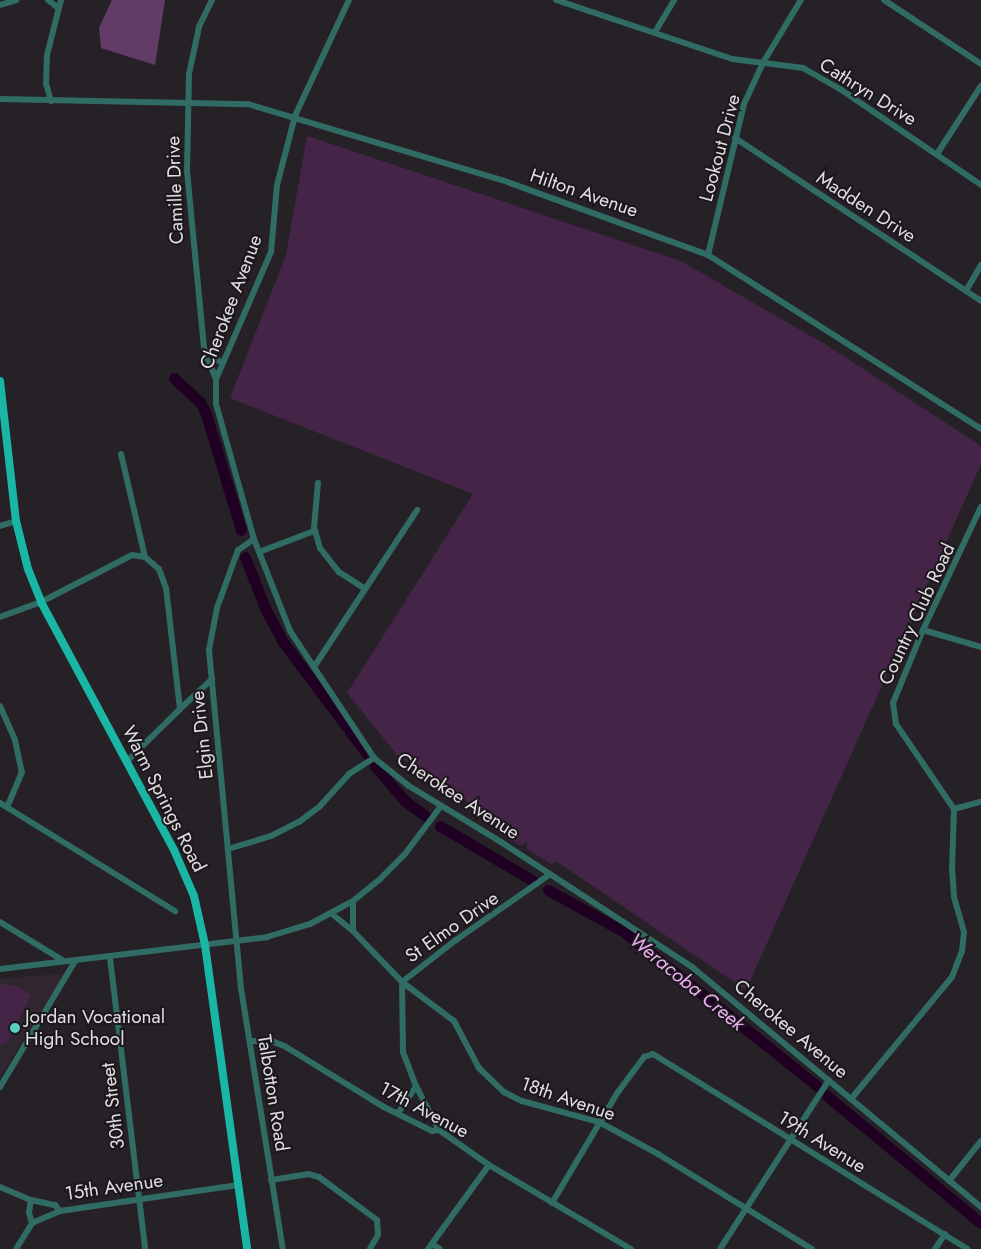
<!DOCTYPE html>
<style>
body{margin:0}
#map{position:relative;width:981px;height:1249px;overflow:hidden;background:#252126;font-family:Jost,sans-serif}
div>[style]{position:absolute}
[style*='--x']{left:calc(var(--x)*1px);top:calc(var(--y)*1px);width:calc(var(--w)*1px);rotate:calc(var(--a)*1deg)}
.built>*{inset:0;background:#2f2630}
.green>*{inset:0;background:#442548}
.forest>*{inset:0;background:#623c66}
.river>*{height:11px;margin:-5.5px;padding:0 5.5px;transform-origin:5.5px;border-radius:5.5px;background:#1f0023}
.minor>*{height:6px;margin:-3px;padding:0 3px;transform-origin:3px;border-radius:3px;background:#306c64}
.major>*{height:8px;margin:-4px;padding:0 4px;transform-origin:4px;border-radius:4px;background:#19b6a5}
.dots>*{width:14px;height:14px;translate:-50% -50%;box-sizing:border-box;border:2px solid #1c171c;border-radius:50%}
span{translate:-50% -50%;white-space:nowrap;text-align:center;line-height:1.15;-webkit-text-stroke:4px #1c171c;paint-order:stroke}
.street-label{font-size:19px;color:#e1dee2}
.poi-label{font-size:19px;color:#e1dee2}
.left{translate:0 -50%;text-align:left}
.water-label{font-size:20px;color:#ebaff1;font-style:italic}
</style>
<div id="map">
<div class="built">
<div style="clip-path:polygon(65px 973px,0 1077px,0 979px)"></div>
</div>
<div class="green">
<div style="clip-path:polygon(307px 136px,681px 261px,828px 346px,981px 446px,981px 464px,746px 990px,556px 861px,551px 864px,527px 849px,527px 842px,521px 846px,498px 832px,499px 823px,397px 755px,347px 693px,473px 494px,230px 398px,286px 255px)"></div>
<div style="clip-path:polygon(0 984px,17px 986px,31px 995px,7px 1043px,0 1045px)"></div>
</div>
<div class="forest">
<div style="clip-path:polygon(112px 0,165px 0,155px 65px,101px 48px,99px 28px)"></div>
</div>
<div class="river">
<div style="--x:174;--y:378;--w:35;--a:43"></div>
<div style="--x:200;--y:402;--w:13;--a:63"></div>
<div style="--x:206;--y:414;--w:121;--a:73.2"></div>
<div style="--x:245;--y:557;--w:55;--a:68.6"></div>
<div style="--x:265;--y:608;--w:38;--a:62"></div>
<div style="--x:283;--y:642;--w:105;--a:53.1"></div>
<div style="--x:350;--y:732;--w:29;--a:52"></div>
<div style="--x:375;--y:766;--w:46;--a:49.4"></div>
<div style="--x:405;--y:801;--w:26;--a:36"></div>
<div style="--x:440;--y:826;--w:107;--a:30.4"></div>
<div style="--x:548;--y:890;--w:85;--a:28.7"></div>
<div style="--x:623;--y:931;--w:248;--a:38.6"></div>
<div style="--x:826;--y:1095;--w:201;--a:39.6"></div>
</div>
<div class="minor">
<div style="--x:48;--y:0;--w:11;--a:38"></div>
<div style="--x:212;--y:0;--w:30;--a:116"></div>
<div style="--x:199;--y:27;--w:48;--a:102"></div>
<div style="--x:189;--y:74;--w:97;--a:91.2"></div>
<div style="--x:187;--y:171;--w:178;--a:84.5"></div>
<div style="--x:204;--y:348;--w:33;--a:69"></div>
<div style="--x:349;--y:0;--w:128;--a:115"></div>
<div style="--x:295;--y:116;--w:71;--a:104.6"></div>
<div style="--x:277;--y:185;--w:67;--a:95.1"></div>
<div style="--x:271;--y:252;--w:138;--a:113.4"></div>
<div style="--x:216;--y:379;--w:25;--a:90"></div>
<div style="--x:216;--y:404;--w:140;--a:74.3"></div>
<div style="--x:254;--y:539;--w:99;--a:68.6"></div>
<div style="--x:290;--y:631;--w:152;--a:56.5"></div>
<div style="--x:374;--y:758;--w:45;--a:38.7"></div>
<div style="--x:409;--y:786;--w:108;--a:31.3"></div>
<div style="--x:501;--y:842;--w:228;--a:33.2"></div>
<div style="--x:692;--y:967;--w:376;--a:39.7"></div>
<div style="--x:556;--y:0;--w:186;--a:18.5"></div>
<div style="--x:732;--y:59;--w:72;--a:7.2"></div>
<div style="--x:803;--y:68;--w:43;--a:29.6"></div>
<div style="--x:840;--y:89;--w:171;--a:34.2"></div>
<div style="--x:884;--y:0;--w:116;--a:33.4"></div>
<div style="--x:0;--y:5;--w:17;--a:-17"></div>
<div style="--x:655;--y:32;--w:37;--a:-59"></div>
<div style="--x:0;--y:99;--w:248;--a:1.2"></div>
<div style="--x:248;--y:104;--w:265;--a:16.7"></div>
<div style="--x:502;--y:180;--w:219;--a:20"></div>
<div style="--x:708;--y:255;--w:324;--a:32.5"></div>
<div style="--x:51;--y:101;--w:18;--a:-106"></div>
<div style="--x:46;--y:84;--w:29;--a:-88"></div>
<div style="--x:47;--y:55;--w:57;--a:-75.7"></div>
<div style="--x:735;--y:138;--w:295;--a:33.5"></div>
<div style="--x:937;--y:154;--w:81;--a:-57.1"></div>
<div style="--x:708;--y:255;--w:155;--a:-76.6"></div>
<div style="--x:744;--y:104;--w:47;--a:-65.1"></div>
<div style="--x:764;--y:61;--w:71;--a:-58.8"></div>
<div style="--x:966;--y:291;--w:30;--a:-60"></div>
<div style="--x:206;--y:358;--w:17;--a:13"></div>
<div style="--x:121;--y:454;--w:106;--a:76.9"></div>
<div style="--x:318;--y:483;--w:44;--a:95.2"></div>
<div style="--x:314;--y:527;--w:22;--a:74"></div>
<div style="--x:320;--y:548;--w:31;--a:52"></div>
<div style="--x:339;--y:572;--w:31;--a:33"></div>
<div style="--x:0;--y:526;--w:17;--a:-17"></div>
<div style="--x:254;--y:539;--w:19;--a:145"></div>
<div style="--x:238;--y:550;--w:62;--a:109.9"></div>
<div style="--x:217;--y:608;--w:43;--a:100.8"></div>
<div style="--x:209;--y:650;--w:340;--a:84.6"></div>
<div style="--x:241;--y:988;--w:264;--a:80.9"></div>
<div style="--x:259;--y:552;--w:59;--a:-20.9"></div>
<div style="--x:0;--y:617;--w:44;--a:-20.1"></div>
<div style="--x:41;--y:602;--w:102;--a:-27.3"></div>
<div style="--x:132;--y:555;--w:13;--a:9"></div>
<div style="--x:145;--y:557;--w:18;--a:41"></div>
<div style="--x:159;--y:569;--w:20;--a:70"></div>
<div style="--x:166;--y:588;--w:122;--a:83.4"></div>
<div style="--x:180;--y:709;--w:76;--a:135.5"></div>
<div style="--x:923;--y:630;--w:60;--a:16.3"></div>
<div style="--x:314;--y:667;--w:188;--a:-56.7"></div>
<div style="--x:0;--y:706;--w:37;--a:66"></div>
<div style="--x:15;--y:740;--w:33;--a:78"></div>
<div style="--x:22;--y:772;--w:38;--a:113"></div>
<div style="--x:180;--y:709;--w:44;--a:-43.2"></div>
<div style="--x:0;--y:803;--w:206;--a:31.7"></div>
<div style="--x:954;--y:809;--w:28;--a:-15"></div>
<div style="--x:228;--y:849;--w:45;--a:-16.8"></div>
<div style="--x:271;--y:836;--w:31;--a:-27"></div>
<div style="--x:299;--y:822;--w:26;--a:-37"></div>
<div style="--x:320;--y:806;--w:43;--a:-47.8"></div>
<div style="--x:349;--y:774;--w:30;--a:-33"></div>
<div style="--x:332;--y:914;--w:27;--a:39"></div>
<div style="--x:353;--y:931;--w:71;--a:46.1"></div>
<div style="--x:402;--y:982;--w:65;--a:36.9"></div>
<div style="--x:454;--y:1021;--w:53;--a:62"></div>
<div style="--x:479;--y:1068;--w:35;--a:44"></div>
<div style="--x:504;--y:1092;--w:20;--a:27"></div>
<div style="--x:522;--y:1101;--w:80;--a:15.3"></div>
<div style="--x:599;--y:1122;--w:67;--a:28.5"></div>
<div style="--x:658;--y:1154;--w:181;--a:31.7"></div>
<div style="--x:0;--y:922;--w:75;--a:31.4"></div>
<div style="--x:353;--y:931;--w:30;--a:-90"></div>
<div style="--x:110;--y:958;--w:293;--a:83.1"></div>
<div style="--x:0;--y:969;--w:269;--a:-6.8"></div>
<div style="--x:267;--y:937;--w:45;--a:-16.8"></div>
<div style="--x:310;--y:924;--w:49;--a:-28.1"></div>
<div style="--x:353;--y:901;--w:36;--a:-39"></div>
<div style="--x:381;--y:878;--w:34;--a:-45"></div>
<div style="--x:405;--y:854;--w:60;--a:-53.1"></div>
<div style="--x:250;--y:1041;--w:22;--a:0"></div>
<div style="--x:272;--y:1041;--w:15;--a:23"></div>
<div style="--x:286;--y:1047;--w:115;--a:31.5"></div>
<div style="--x:384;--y:1107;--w:54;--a:26.6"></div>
<div style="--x:432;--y:1131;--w:7;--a:-8"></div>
<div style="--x:439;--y:1130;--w:61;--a:35"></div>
<div style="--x:489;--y:1165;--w:165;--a:30.6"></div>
<div style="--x:0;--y:1087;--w:147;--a:-59.2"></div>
<div style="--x:851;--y:1099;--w:158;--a:-50.4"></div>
<div style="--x:952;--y:977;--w:28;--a:-69"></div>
<div style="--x:962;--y:951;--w:19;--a:-84"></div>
<div style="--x:964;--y:932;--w:37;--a:-106"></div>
<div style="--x:954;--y:896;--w:27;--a:-94"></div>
<div style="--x:952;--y:869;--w:60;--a:-88.1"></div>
<div style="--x:954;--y:809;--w:103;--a:-124.3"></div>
<div style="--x:896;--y:724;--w:21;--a:-98"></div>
<div style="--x:893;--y:703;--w:79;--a:-67.7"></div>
<div style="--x:923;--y:630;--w:136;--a:-64.8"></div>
<div style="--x:398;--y:1113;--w:32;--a:-56"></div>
<div style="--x:439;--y:1130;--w:50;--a:-117.6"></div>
<div style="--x:416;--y:1086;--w:36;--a:-111"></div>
<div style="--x:403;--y:1052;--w:70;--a:-90.8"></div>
<div style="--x:402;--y:982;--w:68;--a:-37.9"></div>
<div style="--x:456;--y:940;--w:113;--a:-35"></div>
<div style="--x:271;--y:1180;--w:37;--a:-9"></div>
<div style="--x:308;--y:1174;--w:11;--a:15"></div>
<div style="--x:319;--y:1177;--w:72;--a:36.6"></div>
<div style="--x:377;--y:1220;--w:15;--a:86"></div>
<div style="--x:378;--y:1235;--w:16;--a:120"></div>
<div style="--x:949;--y:1181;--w:51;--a:-51.3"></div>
<div style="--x:0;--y:1187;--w:34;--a:23"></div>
<div style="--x:31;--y:1200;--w:25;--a:12"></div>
<div style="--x:55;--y:1205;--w:8;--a:50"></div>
<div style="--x:31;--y:1200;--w:13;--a:99"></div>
<div style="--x:29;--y:1213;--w:10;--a:73"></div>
<div style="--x:552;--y:1203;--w:129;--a:-59.3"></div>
<div style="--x:618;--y:1092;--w:44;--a:-53.4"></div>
<div style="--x:644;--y:1057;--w:9;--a:-18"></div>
<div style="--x:653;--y:1054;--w:370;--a:31.8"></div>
<div style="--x:432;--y:1244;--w:9;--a:32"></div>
<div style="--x:16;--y:1249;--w:31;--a:-58"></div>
<div style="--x:32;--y:1223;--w:30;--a:-23"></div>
<div style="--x:60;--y:1211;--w:180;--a:-8.3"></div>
<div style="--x:428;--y:1249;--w:104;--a:-54"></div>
<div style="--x:720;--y:1249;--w:201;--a:-57.2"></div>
<div style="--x:935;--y:1249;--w:18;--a:-56"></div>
</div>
<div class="major">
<div style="--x:0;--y:381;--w:141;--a:83.5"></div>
<div style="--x:16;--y:521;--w:49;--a:76"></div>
<div style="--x:28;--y:569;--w:35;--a:68"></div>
<div style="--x:41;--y:602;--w:281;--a:61.8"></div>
<div style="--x:174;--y:850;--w:50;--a:66.5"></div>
<div style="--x:194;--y:896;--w:50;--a:77.3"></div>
<div style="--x:205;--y:945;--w:307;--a:82.1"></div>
</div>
<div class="dots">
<div style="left:15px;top:1028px;background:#59cebe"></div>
</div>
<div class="street-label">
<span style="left:868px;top:92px;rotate:32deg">Cathryn Drive</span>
<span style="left:720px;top:148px;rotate:-75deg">Lookout Drive</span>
<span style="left:175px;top:190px;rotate:-92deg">Camille Drive</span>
<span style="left:584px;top:193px;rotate:19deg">Hilton Avenue</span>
<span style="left:866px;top:207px;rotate:33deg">Madden Drive</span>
<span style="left:231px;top:302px;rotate:-69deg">Cherokee Avenue</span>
<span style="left:917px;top:614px;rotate:-65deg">Country Club Road</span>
<span style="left:202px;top:735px;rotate:-96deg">Elgin Drive</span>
<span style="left:458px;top:796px;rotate:33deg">Cherokee Avenue</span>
<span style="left:164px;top:799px;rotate:63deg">Warm Springs Road</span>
<span style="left:452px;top:927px;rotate:-35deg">St Elmo Drive</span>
<span style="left:791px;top:1029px;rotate:40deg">Cherokee Avenue</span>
<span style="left:273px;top:1093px;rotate:81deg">Talbotton Road</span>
<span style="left:568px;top:1099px;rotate:19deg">18th Avenue</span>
<span style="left:113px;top:1106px;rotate:-97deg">30th Street</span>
<span style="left:424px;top:1110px;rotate:28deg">17th Avenue</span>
<span style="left:822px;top:1142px;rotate:32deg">19th Avenue</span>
<span style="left:114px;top:1187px;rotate:-8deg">15th Avenue</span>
</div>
<div class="poi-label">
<span class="left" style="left:25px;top:1028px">Jordan Vocational<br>High School</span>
</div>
<div class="water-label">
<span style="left:687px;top:982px;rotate:39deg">Weracoba Creek</span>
</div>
</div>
